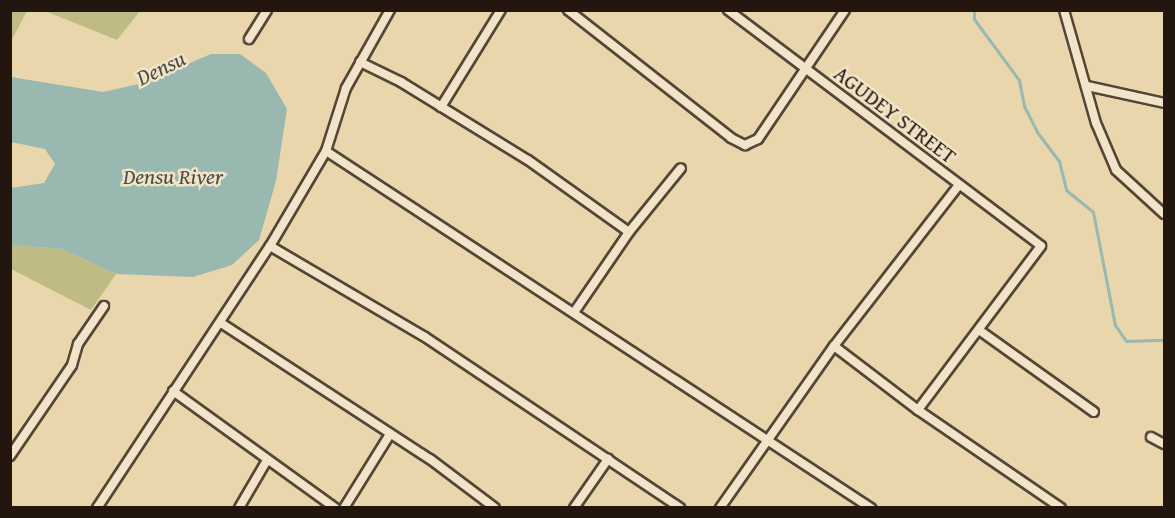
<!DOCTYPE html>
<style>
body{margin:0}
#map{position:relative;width:1175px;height:518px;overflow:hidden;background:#e9d6ac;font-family:"Gentium Book Plus",serif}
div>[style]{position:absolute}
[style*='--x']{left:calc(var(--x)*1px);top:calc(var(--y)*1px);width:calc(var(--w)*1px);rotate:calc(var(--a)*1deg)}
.green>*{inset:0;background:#bebc84}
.water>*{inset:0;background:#98b8b0}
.stream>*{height:3px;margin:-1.5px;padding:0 1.5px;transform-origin:1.5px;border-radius:1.5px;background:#98b8b0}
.roads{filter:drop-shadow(2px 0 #544636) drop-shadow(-2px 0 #544636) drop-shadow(0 2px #544636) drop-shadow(0 -2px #544636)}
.minor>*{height:8px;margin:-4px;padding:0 4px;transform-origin:4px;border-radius:4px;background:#f1e4c9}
span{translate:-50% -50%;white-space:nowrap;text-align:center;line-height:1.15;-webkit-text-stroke:5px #f1e4c9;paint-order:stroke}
.street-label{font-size:21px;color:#22160f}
.water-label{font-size:22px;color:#4b4f47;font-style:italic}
.frame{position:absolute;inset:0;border:12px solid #22160f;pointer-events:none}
</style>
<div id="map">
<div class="green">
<div style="clip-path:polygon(11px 10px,27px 11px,11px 41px,10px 11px)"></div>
<div style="clip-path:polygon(45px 11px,140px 10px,140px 11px,117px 40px)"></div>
<div style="clip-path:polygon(10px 245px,62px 249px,116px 274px,91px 310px,11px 269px)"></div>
</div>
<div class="water">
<div style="clip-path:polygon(211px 54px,240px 54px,266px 73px,287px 109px,276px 181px,259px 240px,232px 265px,193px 277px,116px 274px,62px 249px,11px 245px,11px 188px,44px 183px,55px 164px,45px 149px,11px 142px,11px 77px,103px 92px,143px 83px)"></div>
</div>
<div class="stream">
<div style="--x:974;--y:10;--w:9;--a:90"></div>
<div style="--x:974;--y:19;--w:76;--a:53.6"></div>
<div style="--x:1019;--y:80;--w:26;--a:79"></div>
<div style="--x:1024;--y:106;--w:29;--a:63"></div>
<div style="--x:1037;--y:132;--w:36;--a:53"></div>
<div style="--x:1059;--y:161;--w:30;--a:76"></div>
<div style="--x:1066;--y:190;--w:35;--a:39"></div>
<div style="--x:1093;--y:212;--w:115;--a:79"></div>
<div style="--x:1115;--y:325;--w:19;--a:55"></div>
<div style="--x:1126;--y:341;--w:38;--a:-2"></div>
</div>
<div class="roads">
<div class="minor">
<div style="--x:568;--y:10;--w:207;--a:38.1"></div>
<div style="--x:731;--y:138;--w:16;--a:27"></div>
<div style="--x:745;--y:145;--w:14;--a:-25"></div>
<div style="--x:758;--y:139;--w:156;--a:-56"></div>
<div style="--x:728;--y:10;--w:392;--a:37"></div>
<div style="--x:1041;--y:246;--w:205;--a:126.9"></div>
<div style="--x:1064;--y:10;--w:117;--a:74.2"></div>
<div style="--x:1096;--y:123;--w:51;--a:66.9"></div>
<div style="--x:1116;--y:170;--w:65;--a:42.5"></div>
<div style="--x:249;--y:39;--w:34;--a:-58"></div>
<div style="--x:360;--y:62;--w:46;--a:26"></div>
<div style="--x:401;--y:82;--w:149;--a:31.6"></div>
<div style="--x:528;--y:160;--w:124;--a:35.5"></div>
<div style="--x:1087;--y:86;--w:79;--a:12.4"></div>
<div style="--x:441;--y:107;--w:114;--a:-58.3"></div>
<div style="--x:326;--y:151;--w:652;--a:33.23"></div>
<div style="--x:270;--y:246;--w:180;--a:30.4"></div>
<div style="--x:425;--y:337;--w:307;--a:33.8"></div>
<div style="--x:575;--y:311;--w:96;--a:-55.6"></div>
<div style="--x:629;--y:232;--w:82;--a:-50.9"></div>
<div style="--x:221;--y:323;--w:249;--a:33.1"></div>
<div style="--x:430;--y:459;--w:81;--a:37"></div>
<div style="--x:979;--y:330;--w:141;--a:35.5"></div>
<div style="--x:834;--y:346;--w:106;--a:37.3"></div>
<div style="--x:918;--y:410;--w:173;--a:34.4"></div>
<div style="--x:173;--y:391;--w:200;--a:35.8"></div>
<div style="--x:1151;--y:437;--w:15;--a:28"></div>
<div style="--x:10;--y:456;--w:110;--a:-55.7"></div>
<div style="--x:72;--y:365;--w:22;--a:-74"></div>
<div style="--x:78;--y:344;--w:46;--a:-55.6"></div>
<div style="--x:97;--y:508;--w:314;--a:-56.6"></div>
<div style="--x:270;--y:246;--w:110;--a:-59.5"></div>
<div style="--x:326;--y:151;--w:66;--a:-72.4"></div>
<div style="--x:346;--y:88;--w:90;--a:-60.6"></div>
<div style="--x:239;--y:508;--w:56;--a:-59.7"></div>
<div style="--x:344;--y:508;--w:87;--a:-58.1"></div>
<div style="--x:574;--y:508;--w:60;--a:-55.2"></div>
<div style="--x:720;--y:508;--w:198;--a:-54.9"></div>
<div style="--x:834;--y:346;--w:202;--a:-52.2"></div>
</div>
</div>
<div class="street-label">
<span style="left:895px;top:115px;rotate:37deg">AGUDEY STREET</span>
</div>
<div class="water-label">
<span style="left:161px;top:68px;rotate:-26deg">Densu</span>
<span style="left:173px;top:177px">Densu River</span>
</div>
<div class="frame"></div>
</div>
